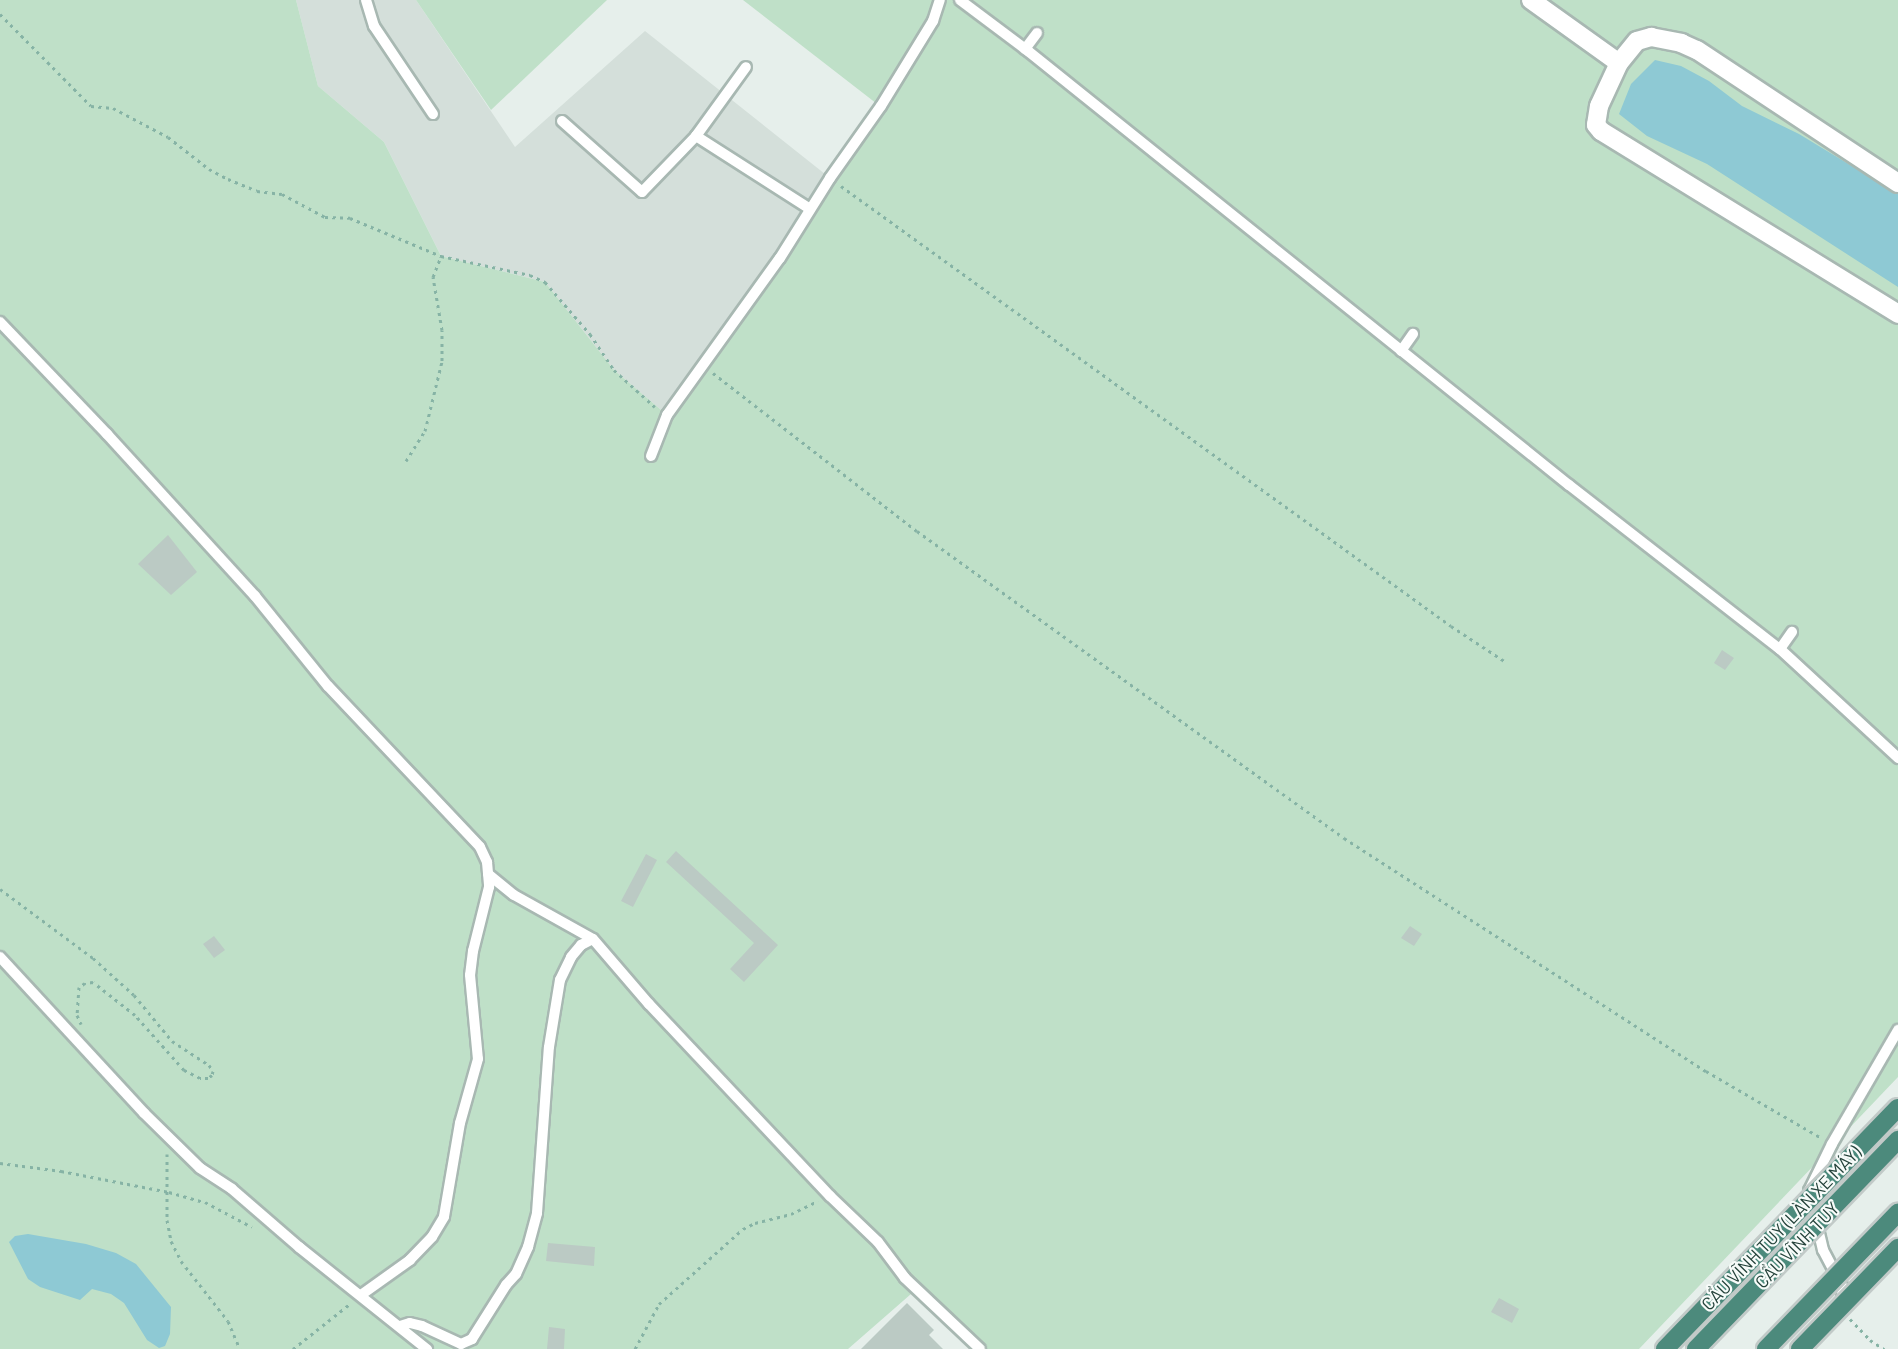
<!DOCTYPE html>
<meta charset="utf-8">
<style>
body{margin:0}
#map{position:relative;width:1898px;height:1349px;overflow:hidden;background:#e6efeb;font-family:Barlow,sans-serif}
div>[style]{position:absolute}
[style*='--x']{left:calc(var(--x)*1px);top:calc(var(--y)*1px);width:calc(var(--w)*1px);rotate:calc(var(--a)*1deg)}
.built>*{inset:0;background:#d4dfda}
.green>*{inset:0;background:#bfe0c8}
.water>*{inset:0;background:#8ec9d4}
.building>*{inset:0;background:#bbcac4}
.path>*{height:3px;margin-top:-1.5px;transform-origin:0;background:repeating-linear-gradient(90deg,#86b3a5 0 3px,transparent 0 7.5px)}
.roads{filter:drop-shadow(2px 0 #a8b8b2) drop-shadow(-2px 0 #a8b8b2) drop-shadow(0 2px #a8b8b2) drop-shadow(0 -2px #a8b8b2)}
.service>*{height:10px;margin:-5px;padding:0 5px;transform-origin:5px;border-radius:5px;background:#fff}
.minor>*{height:18px;margin:-9px;padding:0 9px;transform-origin:9px;border-radius:9px;background:#fff}
.bridges{filter:drop-shadow(2px 0 #c2cac8) drop-shadow(-2px 0 #c2cac8) drop-shadow(0 2px #c2cac8) drop-shadow(0 -2px #c2cac8)}
.trunk-bridge>*{height:18px;margin:-9px;padding:0 9px;transform-origin:9px;border-radius:9px;background:#4c8a7c}
span{translate:-50% -50%;white-space:nowrap;text-align:center;line-height:1.15;-webkit-text-stroke:4.5px #f7fbf9;paint-order:stroke}
.street-label{font-size:18px;color:#24423a}
</style>
<div id="map">
<div class="built">
<div style="clip-path:polygon(296px 0,416px 0,515px 147px,645px 31px,830px 178px,667px 415px,614px 370px,545px 282px,441px 256px,384px 142px,318px 86px)"></div>
</div>
<div class="green">
<div style="clip-path:polygon(0 0,296px 0,318px 86px,384px 142px,441px 256px,545px 282px,614px 370px,667px 415px,881px 107px,743px 0,1898px 0,1898px 1077px,1639px 1349px,980px 1349px,919px 1287px,848px 1349px,0 1349px)"></div>
<div style="clip-path:polygon(416px 0,607px 0,491px 110px)"></div>
</div>
<div class="water">
<div style="clip-path:polygon(1655px 60px,1681px 66px,1709px 81px,1742px 106px,1799px 134px,1898px 194px,1898px 287px,1707px 164px,1647px 136px,1619px 114px,1631px 84px)"></div>
<div style="clip-path:polygon(28px 1234px,86px 1244px,116px 1253px,136px 1264px,171px 1307px,170px 1334px,165px 1346px,159px 1348px,147px 1340px,124px 1303px,111px 1294px,92px 1289px,80px 1300px,40px 1287px,28px 1279px,9px 1242px,15px 1236px)"></div>
</div>
<div class="building">
<div style="clip-path:polygon(168px 535px,197px 572px,171px 595px,138px 564px)"></div>
<div style="clip-path:polygon(1722px 650px,1734px 658px,1725px 670px,1714px 663px)"></div>
<div style="clip-path:polygon(676px 851px,778px 945px,744px 982px,730px 969px,754px 943px,666px 862px)"></div>
<div style="clip-path:polygon(646px 854px,657px 860px,633px 907px,621px 901px)"></div>
<div style="clip-path:polygon(1410px 926px,1422px 934px,1414px 946px,1401px 938px)"></div>
<div style="clip-path:polygon(214px 936px,225px 950px,214px 958px,203px 944px)"></div>
<div style="clip-path:polygon(548px 1243px,595px 1247px,594px 1266px,546px 1261px)"></div>
<div style="clip-path:polygon(1499px 1298px,1519px 1309px,1512px 1323px,1491px 1312px)"></div>
<div style="clip-path:polygon(907px 1303px,934px 1330px,929px 1335px,943px 1349px,861px 1349px)"></div>
<div style="clip-path:polygon(549px 1327px,565px 1329px,564px 1349px,547px 1349px)"></div>
</div>
<div class="path">
<div style="--x:0;--y:14;--w:129;--a:45.3"></div>
<div style="--x:91;--y:106;--w:22;--a:5"></div>
<div style="--x:113;--y:108;--w:62;--a:27.8"></div>
<div style="--x:168;--y:137;--w:52;--a:38"></div>
<div style="--x:209;--y:169;--w:21;--a:28"></div>
<div style="--x:228;--y:179;--w:31;--a:22"></div>
<div style="--x:257;--y:191;--w:25;--a:7"></div>
<div style="--x:282;--y:194;--w:49;--a:28.1"></div>
<div style="--x:325;--y:217;--w:25;--a:2"></div>
<div style="--x:350;--y:218;--w:99;--a:22.7"></div>
<div style="--x:841;--y:186;--w:752;--a:35.8"></div>
<div style="--x:1451;--y:626;--w:66;--a:33.2"></div>
<div style="--x:713;--y:373;--w:258;--a:37.8"></div>
<div style="--x:917;--y:531;--w:526;--a:35.71"></div>
<div style="--x:1344;--y:838;--w:431;--a:32.8"></div>
<div style="--x:1706;--y:1071;--w:132;--a:30.1"></div>
<div style="--x:406;--y:461;--w:36;--a:-58"></div>
<div style="--x:425;--y:431;--w:72;--a:-76.3"></div>
<div style="--x:442;--y:361;--w:31;--a:-90"></div>
<div style="--x:442;--y:330;--w:54;--a:-99.6"></div>
<div style="--x:433;--y:277;--w:22;--a:-69"></div>
<div style="--x:441;--y:256;--w:91;--a:12.1"></div>
<div style="--x:530;--y:275;--w:17;--a:25"></div>
<div style="--x:545;--y:282;--w:69;--a:49.1"></div>
<div style="--x:590;--y:334;--w:43;--a:56.3"></div>
<div style="--x:614;--y:370;--w:55;--a:42.1"></div>
<div style="--x:0;--y:889;--w:116;--a:36.6"></div>
<div style="--x:93;--y:958;--w:55;--a:42.1"></div>
<div style="--x:134;--y:995;--w:60;--a:50.4"></div>
<div style="--x:172;--y:1041;--w:44;--a:33"></div>
<div style="--x:209;--y:1065;--w:7;--a:56"></div>
<div style="--x:213;--y:1071;--w:4;--a:104"></div>
<div style="--x:212;--y:1075;--w:5;--a:143"></div>
<div style="--x:208;--y:1078;--w:8;--a:180"></div>
<div style="--x:200;--y:1078;--w:18;--a:-153"></div>
<div style="--x:184;--y:1070;--w:74;--a:-131.7"></div>
<div style="--x:135;--y:1015;--w:53;--a:-141.8"></div>
<div style="--x:93;--y:982;--w:8;--a:173"></div>
<div style="--x:85;--y:983;--w:7;--a:146"></div>
<div style="--x:79;--y:987;--w:28;--a:94"></div>
<div style="--x:77;--y:1015;--w:10;--a:66"></div>
<div style="--x:167;--y:1154;--w:66;--a:90"></div>
<div style="--x:167;--y:1220;--w:21;--a:79"></div>
<div style="--x:171;--y:1241;--w:22;--a:63"></div>
<div style="--x:181;--y:1261;--w:76;--a:51.9"></div>
<div style="--x:228;--y:1321;--w:30;--a:67"></div>
<div style="--x:0;--y:1163;--w:62;--a:7.5"></div>
<div style="--x:61;--y:1171;--w:110;--a:11"></div>
<div style="--x:169;--y:1192;--w:37;--a:16"></div>
<div style="--x:205;--y:1202;--w:53;--a:28"></div>
<div style="--x:1850;--y:1319;--w:29;--a:46"></div>
<div style="--x:1870;--y:1340;--w:17;--a:33"></div>
<div style="--x:293;--y:1349;--w:74;--a:-38.4"></div>
<div style="--x:635;--y:1349;--w:51;--a:-61.9"></div>
<div style="--x:659;--y:1304;--w:113;--a:-41.8"></div>
<div style="--x:743;--y:1229;--w:13;--a:-27"></div>
<div style="--x:755;--y:1223;--w:37;--a:-14"></div>
<div style="--x:791;--y:1214;--w:30;--a:-26"></div>
</div>
<div class="roads">
<div class="service">
<div style="--x:366;--y:0;--w:27;--a:73"></div>
<div style="--x:374;--y:26;--w:106;--a:56.2"></div>
<div style="--x:960;--y:0;--w:85;--a:36.9"></div>
<div style="--x:1028;--y:51;--w:694;--a:38.74"></div>
<div style="--x:1569;--y:485;--w:267;--a:37.9"></div>
<div style="--x:1780;--y:649;--w:161;--a:42.7"></div>
<div style="--x:1025;--y:49;--w:20;--a:-53"></div>
<div style="--x:562;--y:121;--w:107;--a:41.6"></div>
<div style="--x:642;--y:192;--w:78;--a:-46"></div>
<div style="--x:696;--y:136;--w:85;--a:-54.1"></div>
<div style="--x:696;--y:136;--w:135;--a:32.6"></div>
<div style="--x:0;--y:322;--w:155;--a:46.3"></div>
<div style="--x:107;--y:434;--w:219;--a:47.6"></div>
<div style="--x:255;--y:596;--w:116;--a:51"></div>
<div style="--x:328;--y:686;--w:221;--a:46.6"></div>
<div style="--x:480;--y:847;--w:17;--a:65"></div>
<div style="--x:487;--y:862;--w:25;--a:85"></div>
<div style="--x:489;--y:887;--w:66;--a:104"></div>
<div style="--x:473;--y:951;--w:24;--a:97"></div>
<div style="--x:470;--y:975;--w:84;--a:84.6"></div>
<div style="--x:478;--y:1059;--w:66;--a:105.7"></div>
<div style="--x:460;--y:1123;--w:95;--a:99.7"></div>
<div style="--x:444;--y:1217;--w:23;--a:121"></div>
<div style="--x:432;--y:1237;--w:32;--a:134"></div>
<div style="--x:410;--y:1260;--w:60;--a:144.5"></div>
<div style="--x:1401;--y:351;--w:21;--a:-55"></div>
<div style="--x:651;--y:456;--w:44;--a:-68.7"></div>
<div style="--x:667;--y:415;--w:193;--a:-54.3"></div>
<div style="--x:780;--y:258;--w:94;--a:-58"></div>
<div style="--x:830;--y:178;--w:88;--a:-54.7"></div>
<div style="--x:881;--y:106;--w:100;--a:-58.5"></div>
<div style="--x:933;--y:21;--w:22;--a:-72"></div>
<div style="--x:1780;--y:649;--w:21;--a:-55"></div>
<div style="--x:488;--y:874;--w:33;--a:39"></div>
<div style="--x:514;--y:895;--w:90;--a:29.1"></div>
<div style="--x:593;--y:939;--w:86;--a:49.3"></div>
<div style="--x:649;--y:1004;--w:264;--a:46.7"></div>
<div style="--x:830;--y:1196;--w:66;--a:43.8"></div>
<div style="--x:878;--y:1242;--w:45;--a:53.1"></div>
<div style="--x:905;--y:1278;--w:103;--a:43.4"></div>
<div style="--x:0;--y:957;--w:212;--a:47.3"></div>
<div style="--x:144;--y:1113;--w:78;--a:44.5"></div>
<div style="--x:200;--y:1168;--w:38;--a:33"></div>
<div style="--x:232;--y:1189;--w:89;--a:40.9"></div>
<div style="--x:299;--y:1247;--w:164;--a:38.6"></div>
<div style="--x:1843;--y:1306;--w:20;--a:-93"></div>
<div style="--x:1842;--y:1286;--w:41;--a:-117.8"></div>
<div style="--x:1823;--y:1250;--w:61;--a:-103.3"></div>
<div style="--x:1809;--y:1191;--w:52;--a:-63.9"></div>
<div style="--x:1832;--y:1144;--w:132;--a:-59.9"></div>
<div style="--x:400;--y:1326;--w:10;--a:-17"></div>
<div style="--x:410;--y:1323;--w:12;--a:14"></div>
<div style="--x:422;--y:1326;--w:43;--a:24.8"></div>
<div style="--x:461;--y:1344;--w:12;--a:-24"></div>
<div style="--x:472;--y:1339;--w:64;--a:-57.8"></div>
<div style="--x:506;--y:1285;--w:15;--a:-48"></div>
<div style="--x:516;--y:1274;--w:30;--a:-66"></div>
<div style="--x:528;--y:1247;--w:35;--a:-75"></div>
<div style="--x:537;--y:1213;--w:166;--a:-85.9"></div>
<div style="--x:549;--y:1047;--w:68;--a:-80.7"></div>
<div style="--x:560;--y:980;--w:25;--a:-64"></div>
<div style="--x:571;--y:957;--w:16;--a:-50"></div>
<div style="--x:581;--y:945;--w:13;--a:-27"></div>
</div>
<div class="minor">
<div style="--x:1531;--y:0;--w:108;--a:35.6"></div>
<div style="--x:1619;--y:63;--w:28;--a:-51"></div>
<div style="--x:1637;--y:41;--w:15;--a:-16"></div>
<div style="--x:1651;--y:37;--w:31;--a:11"></div>
<div style="--x:1681;--y:43;--w:17;--a:24"></div>
<div style="--x:1697;--y:50;--w:241;--a:33.5"></div>
<div style="--x:1619;--y:63;--w:47;--a:114.9"></div>
<div style="--x:1599;--y:106;--w:19;--a:99"></div>
<div style="--x:1596;--y:125;--w:8;--a:50"></div>
<div style="--x:1601;--y:131;--w:349;--a:31.6"></div>
</div>
</div>
<div class="bridges">
<div class="trunk-bridge">
<div style="--x:1665;--y:1349;--w:335;--a:-46"></div>
<div style="--x:1696;--y:1349;--w:291;--a:-46"></div>
<div style="--x:1766;--y:1349;--w:190;--a:-45.9"></div>
<div style="--x:1800;--y:1349;--w:141;--a:-45.9"></div>
</div>
</div>
<div class="street-label">
<span style="left:1781px;top:1228px;rotate:-46deg">CẦU VĨNH TUY (LÀN XE MÁY)</span>
<span style="left:1797px;top:1245px;rotate:-46deg">CẦU VĨNH TUY</span>
</div>
</div>
